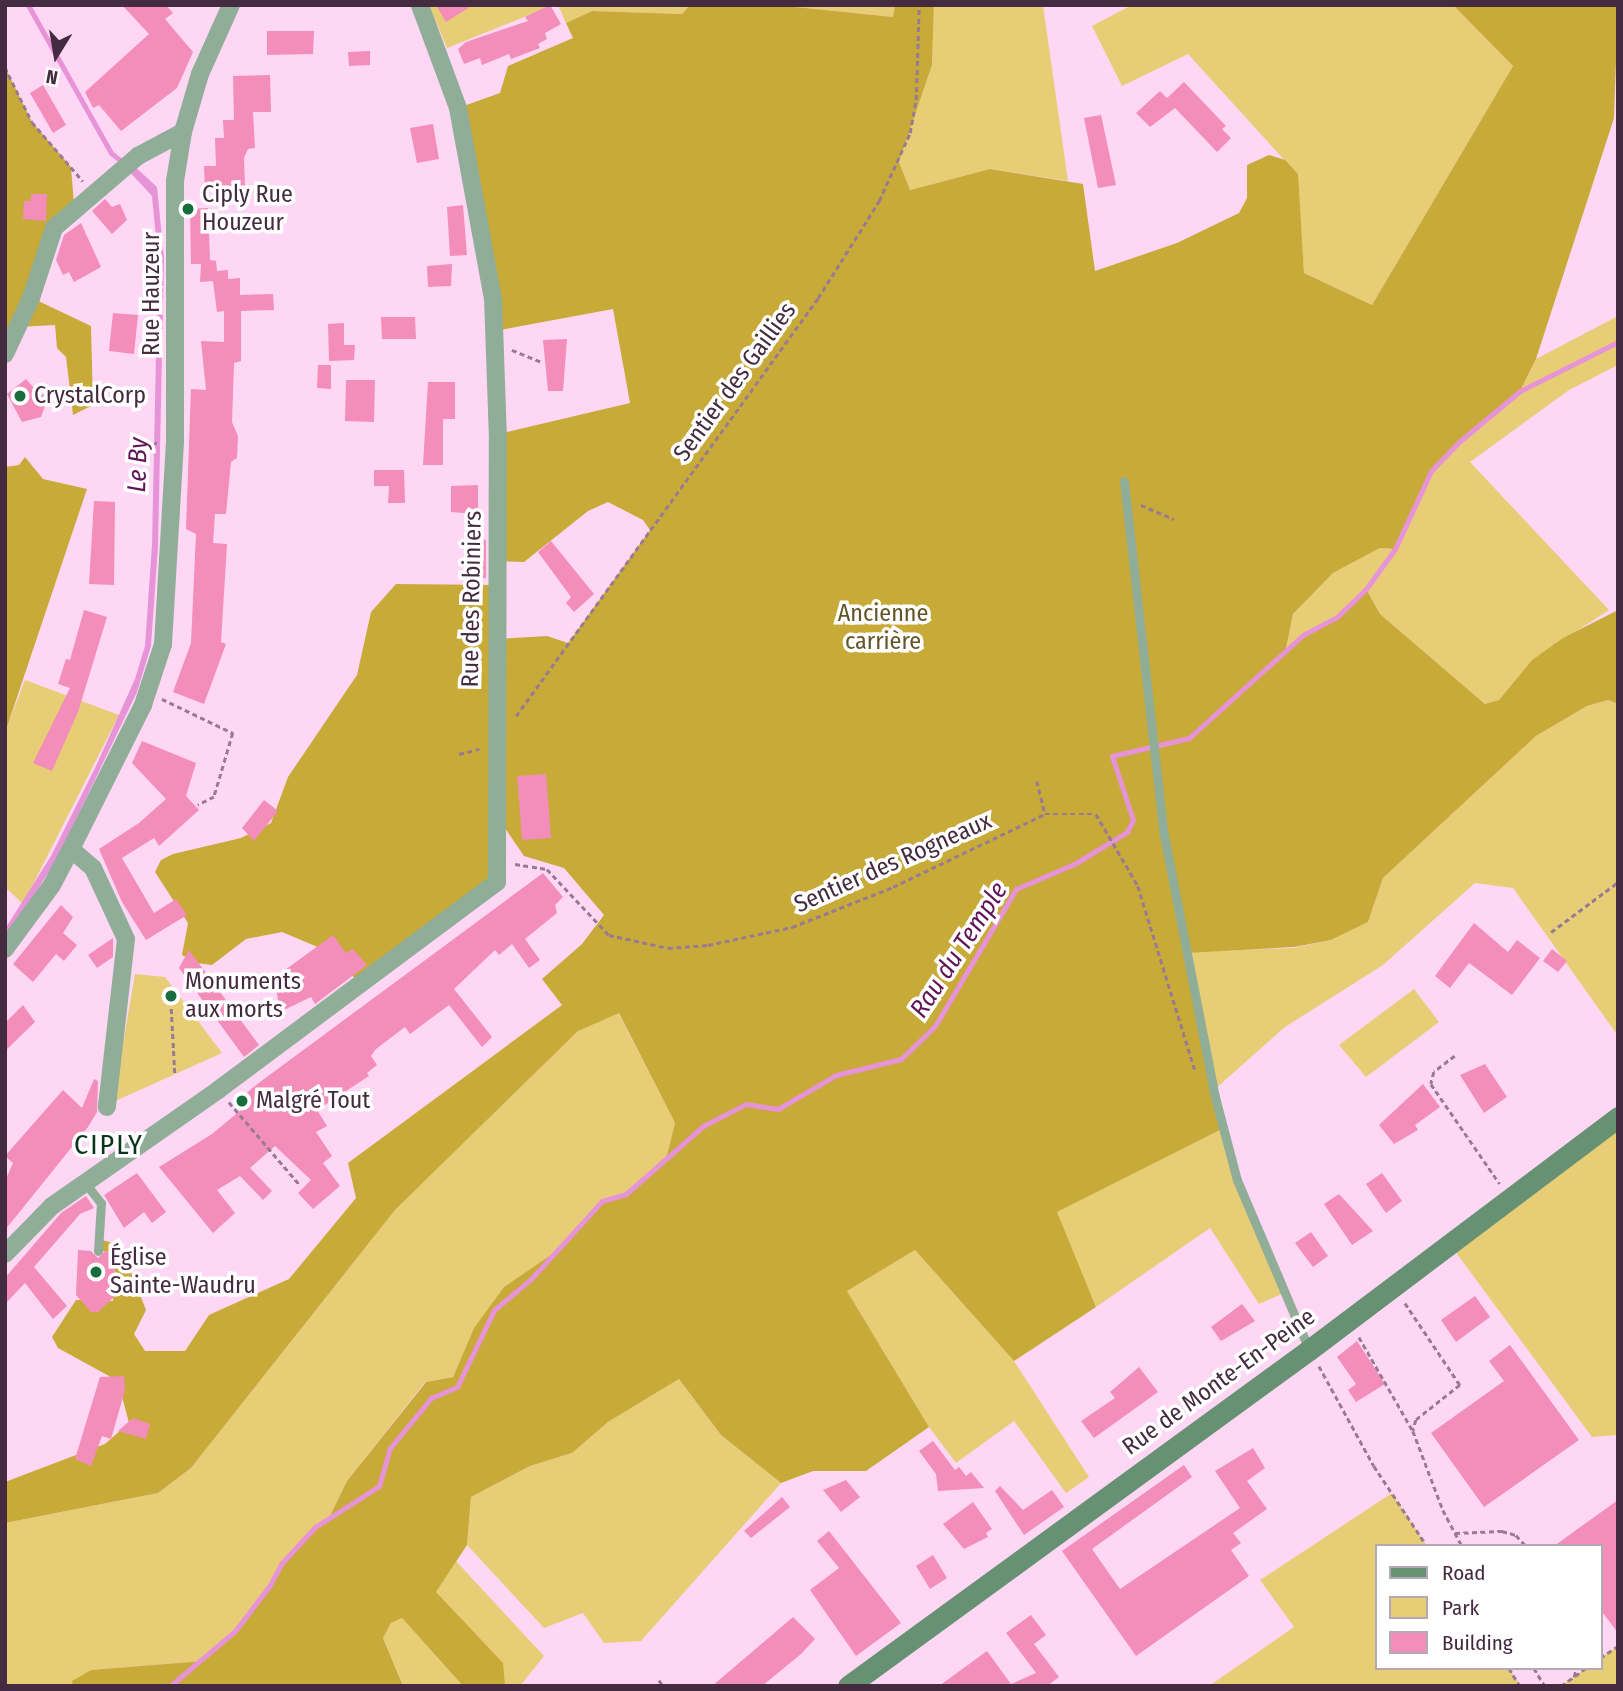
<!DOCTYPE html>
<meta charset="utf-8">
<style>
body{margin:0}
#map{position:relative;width:1623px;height:1691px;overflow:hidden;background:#fed7f5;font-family:"Fira Sans Condensed",sans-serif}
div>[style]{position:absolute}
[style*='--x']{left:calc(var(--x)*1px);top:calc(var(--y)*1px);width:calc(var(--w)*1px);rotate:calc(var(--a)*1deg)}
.green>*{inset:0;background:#e7ce76}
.forest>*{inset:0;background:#c8aa39}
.water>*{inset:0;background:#e793d7}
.stream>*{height:5px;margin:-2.5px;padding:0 2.5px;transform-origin:2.5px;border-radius:2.5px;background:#e793d7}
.building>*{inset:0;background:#f38db9}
.path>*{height:2.5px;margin-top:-1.25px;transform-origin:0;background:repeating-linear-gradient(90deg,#997a93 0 5px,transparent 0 8.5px)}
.lane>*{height:9px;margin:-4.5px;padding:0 4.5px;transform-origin:4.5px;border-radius:4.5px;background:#90ad98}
.street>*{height:18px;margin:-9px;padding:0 9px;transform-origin:9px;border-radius:9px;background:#90ad98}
.secondary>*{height:21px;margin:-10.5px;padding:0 10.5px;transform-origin:10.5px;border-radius:10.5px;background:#669273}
.dots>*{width:19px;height:19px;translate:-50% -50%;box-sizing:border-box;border:4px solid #fff;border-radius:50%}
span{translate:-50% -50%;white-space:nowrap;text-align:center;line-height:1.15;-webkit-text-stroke:7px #fff;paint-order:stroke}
.poi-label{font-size:24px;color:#442b40}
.left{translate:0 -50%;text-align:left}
.street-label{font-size:24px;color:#442b40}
.park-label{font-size:24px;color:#625629}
.water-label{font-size:26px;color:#601656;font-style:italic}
.quarter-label{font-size:28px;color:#0c331c;letter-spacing:2px}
.frame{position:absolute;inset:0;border:7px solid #442b40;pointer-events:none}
.legend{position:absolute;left:1375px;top:1544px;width:228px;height:126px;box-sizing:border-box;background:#fff;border:2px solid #b4aab3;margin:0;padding:9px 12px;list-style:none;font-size:21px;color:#442b40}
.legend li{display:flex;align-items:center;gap:14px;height:35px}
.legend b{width:35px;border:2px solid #b4aab3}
.north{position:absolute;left:21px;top:21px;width:70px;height:70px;-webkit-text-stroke:5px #fff;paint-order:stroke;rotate:191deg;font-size:19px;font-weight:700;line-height:28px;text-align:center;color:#442b40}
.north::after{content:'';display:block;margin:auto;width:24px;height:32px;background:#442b40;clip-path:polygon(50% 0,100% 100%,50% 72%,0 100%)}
</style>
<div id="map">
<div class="green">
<div style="clip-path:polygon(429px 5px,554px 5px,447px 48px)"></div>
<div style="clip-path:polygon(558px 5px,690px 5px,682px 14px,592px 11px,566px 23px)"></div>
<div style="clip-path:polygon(776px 5px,895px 5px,893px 17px)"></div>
<div style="clip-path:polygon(934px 5px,1043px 5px,1068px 181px,990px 169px,910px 190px,899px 162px,932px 65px)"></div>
<div style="clip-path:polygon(1132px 5px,1453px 5px,1513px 66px,1372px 305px,1304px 273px,1297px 174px,1188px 54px,1122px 86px,1092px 26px)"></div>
<div style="clip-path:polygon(1618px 316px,1618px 365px,1569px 390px,1470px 462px,1609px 610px,1532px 660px,1499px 700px,1485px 704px,1380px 614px,1366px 589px,1337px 617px,1286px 650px,1293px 614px,1333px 573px,1380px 548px,1395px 549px,1431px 471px,1520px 391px,1536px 359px)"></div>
<div style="clip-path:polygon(25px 680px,119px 715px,23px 904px,5px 887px,5px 732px)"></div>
<div style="clip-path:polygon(1608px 700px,1618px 704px,1618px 1036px,1513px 888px,1475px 883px,1383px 965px,1285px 1027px,1214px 1090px,1187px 952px,1293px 948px,1331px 940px,1368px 922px,1383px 878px,1536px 736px,1587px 706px)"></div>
<div style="clip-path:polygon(135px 974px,165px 977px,222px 1053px,113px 1102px)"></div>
<div style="clip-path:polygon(1414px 989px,1439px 1022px,1366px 1077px,1339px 1045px)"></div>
<div style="clip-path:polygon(618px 1012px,675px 1123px,666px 1159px,626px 1194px,602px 1201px,560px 1249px,474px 1328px,453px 1377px,425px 1382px,347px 1481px,330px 1516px,281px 1564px,270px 1585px,235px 1631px,203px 1661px,91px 1670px,73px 1681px,73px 1686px,5px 1686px,5px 1523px,158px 1493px,191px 1468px,395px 1210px,578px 1031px)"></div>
<div style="clip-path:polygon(1618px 1117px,1618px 1435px,1592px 1437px,1449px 1243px)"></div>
<div style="clip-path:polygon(1222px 1129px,1284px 1293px,1259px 1304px,1210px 1228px,1096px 1307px,1056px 1212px)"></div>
<div style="clip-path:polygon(915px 1250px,1014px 1361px,1089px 1477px,1066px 1493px,1014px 1421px,956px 1463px,929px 1427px,847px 1291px)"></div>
<div style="clip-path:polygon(679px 1379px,721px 1435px,781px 1483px,641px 1641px,604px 1643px,583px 1613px,544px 1628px,467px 1545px,471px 1497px,530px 1466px,572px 1453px,608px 1422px)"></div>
<div style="clip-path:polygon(1392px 1493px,1427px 1546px,1376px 1546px,1376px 1668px,1509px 1668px,1521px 1686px,1209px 1686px,1294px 1627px,1260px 1580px)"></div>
<div style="clip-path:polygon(456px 1561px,544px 1656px,520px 1686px,505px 1686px,436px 1592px)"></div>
<div style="clip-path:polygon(402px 1618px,463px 1686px,403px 1686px,383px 1638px,391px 1623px)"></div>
<div style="clip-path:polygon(1618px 1646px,1618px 1686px,1560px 1686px,1586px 1668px,1600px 1668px,1600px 1658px)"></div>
</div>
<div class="forest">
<div style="clip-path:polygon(690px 5px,776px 5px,893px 17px,895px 5px,934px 5px,932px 65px,899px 162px,910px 190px,990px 169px,1083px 184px,1095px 271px,1177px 243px,1239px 213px,1247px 198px,1247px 165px,1269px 155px,1285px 160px,1298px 174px,1304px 273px,1372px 305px,1513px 66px,1453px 5px,1618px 5px,1614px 118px,1536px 359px,1520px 391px,1431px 471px,1395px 549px,1380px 548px,1333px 573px,1293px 614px,1286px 649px,1337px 617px,1366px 589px,1380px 614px,1485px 704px,1499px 700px,1532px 660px,1563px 638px,1618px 610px,1618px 704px,1608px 700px,1587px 706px,1536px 736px,1383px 878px,1368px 922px,1331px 940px,1294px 947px,1187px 953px,1222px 1129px,1057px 1212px,1096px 1307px,1014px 1361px,915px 1250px,847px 1291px,929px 1427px,866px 1471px,813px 1471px,781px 1483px,721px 1435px,679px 1379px,608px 1422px,572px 1453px,530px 1466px,471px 1497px,467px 1545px,436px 1592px,503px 1663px,505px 1686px,463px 1686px,402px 1618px,391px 1623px,383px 1638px,403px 1686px,73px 1686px,72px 1681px,91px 1670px,203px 1661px,235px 1631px,270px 1585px,281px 1564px,330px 1516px,347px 1481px,426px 1382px,453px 1377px,474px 1328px,504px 1287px,560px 1249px,602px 1201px,627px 1194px,666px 1159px,675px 1123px,619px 1013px,578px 1031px,395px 1210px,191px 1468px,158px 1493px,5px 1523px,5px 1482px,105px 1444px,129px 1423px,118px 1381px,58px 1348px,52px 1337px,76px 1300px,86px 1300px,91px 1312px,98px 1312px,104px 1301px,113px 1301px,116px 1252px,101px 1251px,102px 1240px,120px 1245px,146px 1310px,134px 1334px,145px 1351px,185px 1351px,209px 1315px,289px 1279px,356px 1198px,348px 1163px,562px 1005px,542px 979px,582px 944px,604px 915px,564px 868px,524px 856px,503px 825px,497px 882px,359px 984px,344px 965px,320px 948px,282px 932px,246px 939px,212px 965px,196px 963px,182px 955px,188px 923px,155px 872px,161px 860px,173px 854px,241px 838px,271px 823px,288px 777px,357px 675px,371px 612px,396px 584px,497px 585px,497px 639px,547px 636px,568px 643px,650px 530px,643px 520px,608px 502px,588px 511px,524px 562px,498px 561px,498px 434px,630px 403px,613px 309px,495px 331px,458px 108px,500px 93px,508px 66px,573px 38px,566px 23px,592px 11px,682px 14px)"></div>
<div style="clip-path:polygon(5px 67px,32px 122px,71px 167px,74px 204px,32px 298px,91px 326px,93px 405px,73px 415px,66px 357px,57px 348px,55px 325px,19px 327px,5px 354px)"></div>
<div style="clip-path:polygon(25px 457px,43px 479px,87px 489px,5px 733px,5px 467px,19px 465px)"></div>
</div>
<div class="water">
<div style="clip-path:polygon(131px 163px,157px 187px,164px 258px,158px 546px,151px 646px,137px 692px,57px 859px,5px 941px,5px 929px,51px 856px,96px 766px,135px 679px,145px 646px,152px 545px,158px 259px,152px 196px,126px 168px)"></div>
</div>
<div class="stream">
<div style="--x:28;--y:5;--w:170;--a:60.7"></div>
<div style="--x:111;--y:153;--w:16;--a:38"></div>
<div style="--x:170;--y:1686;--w:85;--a:-40.2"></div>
<div style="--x:235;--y:1631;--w:58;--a:-52.7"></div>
<div style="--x:270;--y:1585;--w:24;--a:-62"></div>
<div style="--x:281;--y:1564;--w:50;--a:-47.4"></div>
<div style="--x:315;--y:1527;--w:76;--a:-32.6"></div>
<div style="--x:379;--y:1486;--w:40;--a:-74"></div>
<div style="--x:390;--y:1448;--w:65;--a:-50.6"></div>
<div style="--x:431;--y:1398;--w:28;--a:-23"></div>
<div style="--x:457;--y:1387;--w:85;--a:-64.3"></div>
<div style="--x:494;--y:1310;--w:48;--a:-40"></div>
<div style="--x:531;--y:1279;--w:105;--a:-47.7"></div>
<div style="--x:602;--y:1201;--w:25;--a:-16"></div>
<div style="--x:626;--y:1194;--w:103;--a:-41.4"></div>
<div style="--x:703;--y:1126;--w:48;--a:-27.1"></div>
<div style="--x:746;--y:1104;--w:32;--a:9"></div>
<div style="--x:778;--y:1109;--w:67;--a:-30.4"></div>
<div style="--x:836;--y:1075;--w:67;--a:-13.8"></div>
<div style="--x:901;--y:1059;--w:47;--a:-44.1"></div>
<div style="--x:935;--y:1026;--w:159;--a:-59.4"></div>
<div style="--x:1016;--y:889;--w:65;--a:-23.4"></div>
<div style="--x:1076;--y:863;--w:60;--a:-31.3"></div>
<div style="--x:1127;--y:832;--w:13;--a:-63"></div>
<div style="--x:1133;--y:820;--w:67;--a:-108.2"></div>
<div style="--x:1112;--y:756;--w:79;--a:-13.2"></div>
<div style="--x:1189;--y:738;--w:154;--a:-42.1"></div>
<div style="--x:1303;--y:635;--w:38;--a:-28"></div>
<div style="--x:1337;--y:617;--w:40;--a:-44"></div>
<div style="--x:1366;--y:589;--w:49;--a:-54.1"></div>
<div style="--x:1395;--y:549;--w:86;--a:-65.2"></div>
<div style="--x:1431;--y:471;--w:42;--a:-46"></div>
<div style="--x:1460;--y:441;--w:78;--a:-39.8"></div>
<div style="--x:1520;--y:391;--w:110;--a:-26.6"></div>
</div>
<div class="building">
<div style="clip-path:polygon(122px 5px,166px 5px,173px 13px,165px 19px,193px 52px,177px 88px,121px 131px,99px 105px,93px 108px,85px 92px,149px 34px)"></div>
<div style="clip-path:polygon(436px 5px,473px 5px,446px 22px)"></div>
<div style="clip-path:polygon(550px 5px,561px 24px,545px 33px,547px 39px,538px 44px,540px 48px,511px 59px,509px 54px,482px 65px,480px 58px,464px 64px,458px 49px,466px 42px,528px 21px,525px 17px)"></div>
<div style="clip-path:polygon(267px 31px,314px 31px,313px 54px,267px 55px)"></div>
<div style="clip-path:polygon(370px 51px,370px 65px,349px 66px,348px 52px)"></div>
<div style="clip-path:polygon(270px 75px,271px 112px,253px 112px,255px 148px,248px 149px,244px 158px,245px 187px,205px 190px,204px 166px,216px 166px,215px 138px,224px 138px,223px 120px,234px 120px,233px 76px)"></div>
<div style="clip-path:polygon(1184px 82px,1226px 126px,1222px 129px,1231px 138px,1217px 152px,1175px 108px,1150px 127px,1136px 113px,1160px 91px,1167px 98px)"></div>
<div style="clip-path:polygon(43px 85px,66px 125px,53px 133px,30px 93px)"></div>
<div style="clip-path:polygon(1101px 115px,1116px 185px,1098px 188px,1084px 118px)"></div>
<div style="clip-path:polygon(433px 124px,439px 159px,417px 163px,410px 128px)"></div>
<div style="clip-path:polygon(31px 194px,47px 194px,46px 221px,23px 219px,24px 201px,31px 201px)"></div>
<div style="clip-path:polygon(105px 199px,112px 207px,120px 204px,127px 220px,112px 234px,92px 211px)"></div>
<div style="clip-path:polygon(463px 205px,467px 255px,450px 256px,447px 207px)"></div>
<div style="clip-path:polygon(208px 208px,210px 260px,216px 261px,217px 271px,228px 270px,228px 279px,240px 278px,240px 295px,273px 294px,274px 310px,241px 311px,241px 361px,234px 363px,232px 422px,238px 436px,237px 458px,231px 462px,226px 514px,215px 514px,213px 543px,227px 544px,221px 642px,226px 644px,204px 704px,173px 692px,191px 643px,196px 534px,186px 529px,191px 389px,206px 390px,201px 341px,224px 342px,224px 311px,217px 312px,213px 281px,200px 282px,201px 264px,191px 264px,190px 209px)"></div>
<div style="clip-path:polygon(81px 223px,101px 267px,74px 282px,69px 272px,63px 275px,56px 260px,64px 235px)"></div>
<div style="clip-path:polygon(452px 264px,451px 286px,428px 287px,427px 266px)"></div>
<div style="clip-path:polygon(113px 313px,138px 315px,134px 354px,109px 351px)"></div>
<div style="clip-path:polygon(381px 317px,415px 317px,416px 339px,382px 339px)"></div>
<div style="clip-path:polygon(344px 323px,344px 345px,355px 345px,354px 360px,329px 361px,328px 324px)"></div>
<div style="clip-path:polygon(567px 339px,563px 391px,548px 391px,543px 340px)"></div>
<div style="clip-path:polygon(318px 365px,331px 365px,331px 389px,317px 388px)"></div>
<div style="clip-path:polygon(26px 379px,41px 396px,51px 389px,41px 417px,22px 422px,7px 394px)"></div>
<div style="clip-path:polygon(346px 380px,375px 380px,374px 422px,345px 421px)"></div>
<div style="clip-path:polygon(428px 382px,455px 382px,455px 419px,443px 419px,443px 465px,423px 465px)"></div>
<div style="clip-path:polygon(374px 470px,404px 470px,405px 503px,388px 503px,389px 486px,374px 486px)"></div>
<div style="clip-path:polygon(478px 485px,478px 514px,451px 512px,451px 486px)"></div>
<div style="clip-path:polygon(94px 501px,115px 502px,114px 585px,89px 584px)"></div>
<div style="clip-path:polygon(466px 540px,486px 540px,486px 578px,466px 578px)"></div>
<div style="clip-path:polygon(551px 541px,594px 594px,574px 612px,566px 603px,571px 597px,538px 552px)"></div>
<div style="clip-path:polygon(84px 610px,107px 617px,78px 712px,52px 771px,33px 763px,70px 688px,58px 684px,66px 659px,70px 660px)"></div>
<div style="clip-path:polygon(142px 741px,196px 763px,186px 796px,199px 810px,159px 846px,154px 838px,122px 858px,154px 913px,176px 899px,187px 915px,146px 940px,122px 902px,99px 849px,139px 823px,166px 799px,132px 763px)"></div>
<div style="clip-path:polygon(546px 774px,551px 838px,522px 840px,517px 776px)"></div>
<div style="clip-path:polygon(264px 800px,278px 811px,254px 841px,242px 828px)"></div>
<div style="clip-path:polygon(543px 873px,563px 897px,555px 905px,557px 913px,525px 939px,540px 960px,529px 968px,512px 944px,499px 955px,495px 950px,454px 989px,492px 1037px,482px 1047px,449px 1005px,410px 1034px,405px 1027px,376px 1049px,371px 1056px,377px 1065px,367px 1073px,369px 1076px,317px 1110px,327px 1126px,316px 1132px,332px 1156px,323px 1163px,340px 1186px,313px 1209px,298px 1193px,311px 1180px,275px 1146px,250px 1168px,272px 1191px,263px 1200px,240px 1176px,217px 1190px,235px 1213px,213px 1233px,159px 1167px,212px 1134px,241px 1110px,235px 1103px,256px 1085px)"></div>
<div style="clip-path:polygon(61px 905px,73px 917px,63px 933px,77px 945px,64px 961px,56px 954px,33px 982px,13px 964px)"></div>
<div style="clip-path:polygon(1474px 923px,1508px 952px,1517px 940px,1540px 958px,1512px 995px,1469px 963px,1450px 988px,1435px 976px)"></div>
<div style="clip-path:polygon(333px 935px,346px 953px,353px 949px,367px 965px,315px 1004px,311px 997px,286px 1009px,279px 1005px,274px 978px)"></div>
<div style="clip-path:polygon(113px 938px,113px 957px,97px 968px,88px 955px)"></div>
<div style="clip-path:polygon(1552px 949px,1567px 961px,1558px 972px,1543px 961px)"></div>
<div style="clip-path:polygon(189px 950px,259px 1045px,244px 1057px,179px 968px)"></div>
<div style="clip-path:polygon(23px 1005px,35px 1022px,5px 1051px,5px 1023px)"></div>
<div style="clip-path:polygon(1485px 1064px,1507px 1097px,1484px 1113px,1460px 1075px)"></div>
<div style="clip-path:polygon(94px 1079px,98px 1081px,97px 1112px,88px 1127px,5px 1230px,5px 1181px,13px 1163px,5px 1156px,63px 1090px,82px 1108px)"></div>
<div style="clip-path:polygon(1423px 1084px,1440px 1107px,1415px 1125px,1418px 1130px,1394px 1144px,1379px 1125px)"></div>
<div style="clip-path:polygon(137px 1173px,166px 1212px,152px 1223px,144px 1212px,124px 1228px,104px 1195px)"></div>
<div style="clip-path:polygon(1382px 1173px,1402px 1201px,1386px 1213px,1366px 1184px)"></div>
<div style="clip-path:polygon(1339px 1194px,1373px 1231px,1352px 1245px,1324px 1204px)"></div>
<div style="clip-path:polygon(86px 1196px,94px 1208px,80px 1214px,34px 1267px,67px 1306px,53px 1319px,25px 1283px,5px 1304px,5px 1278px,61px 1213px)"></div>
<div style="clip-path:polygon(1311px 1232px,1328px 1256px,1313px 1267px,1295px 1243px)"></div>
<div style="clip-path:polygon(78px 1250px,91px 1251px,98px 1258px,105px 1251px,116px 1252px,113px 1298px,98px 1312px,91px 1312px,76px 1295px)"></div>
<div style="clip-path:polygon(1475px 1296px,1490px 1317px,1456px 1342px,1441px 1320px)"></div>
<div style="clip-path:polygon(1242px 1304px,1255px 1321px,1221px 1341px,1211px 1327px)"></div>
<div style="clip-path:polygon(1357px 1341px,1385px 1384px,1356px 1402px,1348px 1390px,1356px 1384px,1337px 1357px)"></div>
<div style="clip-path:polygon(1510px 1345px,1579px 1440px,1484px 1507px,1431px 1433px,1504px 1381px,1489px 1361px)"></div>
<div style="clip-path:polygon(1139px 1367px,1158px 1392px,1094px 1438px,1081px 1421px,1115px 1398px,1110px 1392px)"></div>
<div style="clip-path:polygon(124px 1376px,125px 1390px,111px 1439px,102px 1436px,91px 1466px,75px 1459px,100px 1377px)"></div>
<div style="clip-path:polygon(133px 1418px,150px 1424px,146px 1439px,118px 1431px)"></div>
<div style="clip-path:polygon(933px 1441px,955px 1470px,959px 1467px,966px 1476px,971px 1472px,984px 1488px,938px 1491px,936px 1474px,919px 1451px)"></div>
<div style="clip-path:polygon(1253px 1448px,1265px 1468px,1247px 1481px,1267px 1509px,1233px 1533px,1241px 1543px,1231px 1550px,1249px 1576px,1136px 1656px,1062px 1551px,1184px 1465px,1192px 1477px,1092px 1549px,1120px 1589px,1240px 1508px,1215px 1471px)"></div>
<div style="clip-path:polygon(846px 1480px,860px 1497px,841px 1512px,823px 1490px)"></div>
<div style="clip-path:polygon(1000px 1486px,1023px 1510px,1052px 1490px,1064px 1507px,1024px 1535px,995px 1491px)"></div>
<div style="clip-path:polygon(782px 1497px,790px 1507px,751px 1538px,744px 1531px)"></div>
<div style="clip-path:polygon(1618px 1500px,1618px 1633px,1600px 1609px,1600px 1546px,1554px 1546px)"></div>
<div style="clip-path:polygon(973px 1502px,992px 1529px,986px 1533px,988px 1537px,964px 1549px,943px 1524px)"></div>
<div style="clip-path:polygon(829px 1531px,901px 1623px,856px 1656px,810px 1590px,839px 1568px,817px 1541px)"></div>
<div style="clip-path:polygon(933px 1555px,947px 1578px,930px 1589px,916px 1566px)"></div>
<div style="clip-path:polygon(1031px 1615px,1046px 1635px,1034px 1644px,1059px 1677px,1047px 1686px,939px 1686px,987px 1651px,1011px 1684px,1036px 1673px,1006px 1633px)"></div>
<div style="clip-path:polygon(793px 1617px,815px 1639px,801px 1654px,762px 1686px,712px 1686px)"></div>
</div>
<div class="path">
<div style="--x:5;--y:67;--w:61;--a:63.9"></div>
<div style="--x:32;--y:122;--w:78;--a:49.2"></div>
<div style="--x:512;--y:350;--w:31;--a:22"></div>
<div style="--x:146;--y:442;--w:11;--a:5"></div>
<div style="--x:1141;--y:505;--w:36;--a:23"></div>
<div style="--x:162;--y:699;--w:79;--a:25.6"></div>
<div style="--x:233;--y:733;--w:67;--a:106.5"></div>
<div style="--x:214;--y:797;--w:18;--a:153"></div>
<div style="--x:516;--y:716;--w:516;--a:-54.15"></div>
<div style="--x:818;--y:298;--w:115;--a:-57.8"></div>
<div style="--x:879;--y:201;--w:75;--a:-65.5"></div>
<div style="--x:910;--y:133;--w:34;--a:-80"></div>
<div style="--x:916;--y:100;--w:95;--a:-88.2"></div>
<div style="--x:459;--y:754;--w:21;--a:-14"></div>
<div style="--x:1037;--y:781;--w:34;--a:76"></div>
<div style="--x:515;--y:864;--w:32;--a:9"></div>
<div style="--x:547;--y:869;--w:91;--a:46.8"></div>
<div style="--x:609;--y:935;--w:60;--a:12.4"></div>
<div style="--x:668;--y:948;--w:40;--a:-4.3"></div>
<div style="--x:708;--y:945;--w:86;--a:-12.1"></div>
<div style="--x:792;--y:927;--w:109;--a:-21.6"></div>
<div style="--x:893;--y:887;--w:169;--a:-25.7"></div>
<div style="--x:1045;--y:814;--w:51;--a:0"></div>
<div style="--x:1096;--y:814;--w:83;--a:59.7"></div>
<div style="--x:1138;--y:886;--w:193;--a:72.8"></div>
<div style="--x:1551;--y:932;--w:84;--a:-36.7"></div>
<div style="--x:171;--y:1000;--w:74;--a:86.9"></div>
<div style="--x:1455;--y:1056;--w:26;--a:143"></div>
<div style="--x:1434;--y:1072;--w:12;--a:104"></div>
<div style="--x:1431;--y:1084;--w:121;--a:55.4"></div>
<div style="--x:229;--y:1102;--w:108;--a:49.5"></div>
<div style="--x:1405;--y:1303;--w:99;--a:56.1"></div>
<div style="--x:1460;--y:1385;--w:56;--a:141.5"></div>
<div style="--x:1416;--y:1420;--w:11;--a:105"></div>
<div style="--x:1359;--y:1337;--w:108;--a:60.1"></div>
<div style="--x:1413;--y:1431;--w:85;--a:69.2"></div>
<div style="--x:1443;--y:1510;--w:41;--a:62.2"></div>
<div style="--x:1319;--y:1366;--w:114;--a:61.2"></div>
<div style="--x:1374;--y:1466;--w:96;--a:56.5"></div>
<div style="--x:1455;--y:1533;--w:47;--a:-2.4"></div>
<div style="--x:1502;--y:1531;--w:15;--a:16"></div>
<div style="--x:1516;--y:1535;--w:15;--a:48"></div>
<div style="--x:1600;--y:1658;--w:22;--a:-34"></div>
<div style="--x:1509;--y:1668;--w:21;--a:59"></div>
<div style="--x:1534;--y:1668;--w:21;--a:59"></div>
<div style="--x:1574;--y:1677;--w:9;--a:-77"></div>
<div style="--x:659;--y:1680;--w:7;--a:56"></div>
<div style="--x:1561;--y:1686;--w:31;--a:-36"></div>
</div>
<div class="lane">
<div style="--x:1124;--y:481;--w:356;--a:83.6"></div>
<div style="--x:1164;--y:835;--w:267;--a:79"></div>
<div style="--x:1215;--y:1097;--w:86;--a:75.2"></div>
<div style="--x:1237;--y:1180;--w:185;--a:67"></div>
<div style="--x:86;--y:1184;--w:24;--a:52"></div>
<div style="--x:101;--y:1203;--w:48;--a:93.6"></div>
</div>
<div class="street">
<div style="--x:5;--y:354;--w:62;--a:-65.1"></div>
<div style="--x:31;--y:298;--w:74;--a:-71.8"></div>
<div style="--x:54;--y:228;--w:111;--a:-40.6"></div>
<div style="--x:138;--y:156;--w:51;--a:-28.1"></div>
<div style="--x:71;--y:849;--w:29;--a:41"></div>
<div style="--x:93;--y:868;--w:78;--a:65.1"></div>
<div style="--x:126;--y:939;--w:169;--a:96.5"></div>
<div style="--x:5;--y:949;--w:79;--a:-53.7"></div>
<div style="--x:52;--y:885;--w:41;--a:-62.2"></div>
<div style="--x:71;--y:849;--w:161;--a:-63.4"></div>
<div style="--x:143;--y:705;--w:64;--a:-71.8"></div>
<div style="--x:163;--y:644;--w:202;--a:-86.6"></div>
<div style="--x:175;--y:442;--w:261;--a:-90"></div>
<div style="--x:175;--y:181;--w:50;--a:-80.7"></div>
<div style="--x:183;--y:132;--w:60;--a:-73.7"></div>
<div style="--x:200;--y:74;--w:76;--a:-65.8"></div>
<div style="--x:5;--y:1254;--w:67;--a:-45.6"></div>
<div style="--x:52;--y:1206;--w:203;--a:-34.9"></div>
<div style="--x:218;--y:1090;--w:348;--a:-36.7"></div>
<div style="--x:497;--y:882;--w:442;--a:-89.9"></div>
<div style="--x:498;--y:440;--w:141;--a:-92"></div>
<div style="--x:493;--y:299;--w:194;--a:-100.4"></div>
<div style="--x:458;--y:108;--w:110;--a:-110.3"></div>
</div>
<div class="secondary">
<div style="--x:848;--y:1686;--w:570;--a:-36.09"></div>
<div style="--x:1309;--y:1350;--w:387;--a:-37"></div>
</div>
<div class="dots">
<div style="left:188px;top:209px;background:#196c3e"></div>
<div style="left:20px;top:396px;background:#196c3e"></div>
<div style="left:171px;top:996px;background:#196c3e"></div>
<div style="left:242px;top:1101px;background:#196c3e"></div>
<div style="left:96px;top:1272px;background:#196c3e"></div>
</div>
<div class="poi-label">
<span class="left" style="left:202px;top:209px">Ciply Rue<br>Houzeur</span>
<span class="left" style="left:34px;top:396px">CrystalCorp</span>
<span class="left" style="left:185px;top:996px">Monuments<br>aux morts</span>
<span class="left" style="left:256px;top:1101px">Malgré Tout</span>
<span class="left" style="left:110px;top:1272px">Église<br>Sainte-Waudru</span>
</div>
<div class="street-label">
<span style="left:152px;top:294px;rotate:-90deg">Rue Hauzeur</span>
<span style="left:735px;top:382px;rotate:-54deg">Sentier des Gaillies</span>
<span style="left:472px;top:599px;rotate:-89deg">Rue des Robiniers</span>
<span style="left:893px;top:863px;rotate:-24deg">Sentier des Rogneaux</span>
<span style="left:1219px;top:1382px;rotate:-36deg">Rue de Monte-En-Peine</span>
</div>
<div class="park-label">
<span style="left:883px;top:628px">Ancienne<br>carrière</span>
</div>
<div class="water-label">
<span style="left:138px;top:465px;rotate:-88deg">Le By</span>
<span style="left:959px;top:950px;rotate:-57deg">Rau du Temple</span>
</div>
<div class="quarter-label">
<span style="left:109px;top:1145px">CIPLY</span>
</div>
<div class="frame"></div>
<ul class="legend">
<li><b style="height:9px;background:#669273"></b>Road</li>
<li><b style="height:19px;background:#e7ce76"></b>Park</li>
<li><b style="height:19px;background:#f38db9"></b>Building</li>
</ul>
<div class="north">N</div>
</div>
